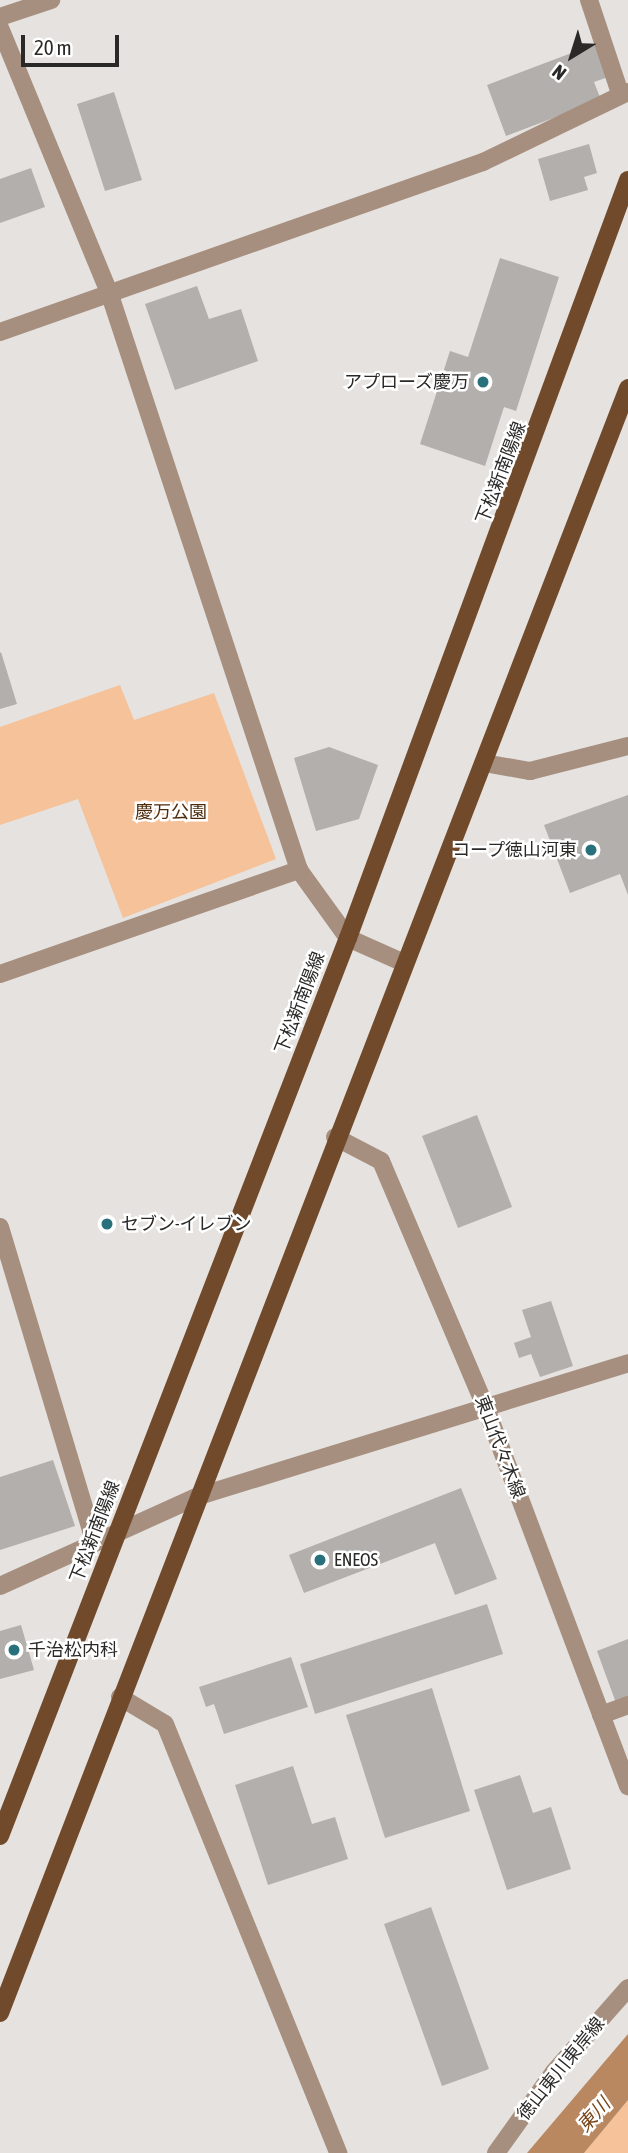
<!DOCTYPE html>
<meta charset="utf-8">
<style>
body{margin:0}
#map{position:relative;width:628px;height:2153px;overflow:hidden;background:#e5e2df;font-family:"Asap Condensed","Noto Sans JP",sans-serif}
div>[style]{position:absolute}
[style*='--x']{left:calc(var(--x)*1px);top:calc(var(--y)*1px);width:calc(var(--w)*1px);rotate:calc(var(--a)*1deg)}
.green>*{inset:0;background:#f5c29a}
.water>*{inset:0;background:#ba8860}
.building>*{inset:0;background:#b2afac}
.minor>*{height:18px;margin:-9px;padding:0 9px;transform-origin:9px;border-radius:9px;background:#a68f7e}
.major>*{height:18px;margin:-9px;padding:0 9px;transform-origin:9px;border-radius:9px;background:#704a2b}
.dots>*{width:19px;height:19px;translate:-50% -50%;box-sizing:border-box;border:4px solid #fff;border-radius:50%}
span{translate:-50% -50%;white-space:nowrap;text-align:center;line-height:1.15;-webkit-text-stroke:5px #fff;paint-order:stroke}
.poi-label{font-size:18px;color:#2a2928}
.right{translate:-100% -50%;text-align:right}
.left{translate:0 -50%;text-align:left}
.street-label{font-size:18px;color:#2a2928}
.park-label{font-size:18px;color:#4e2b0c}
.water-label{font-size:19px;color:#78471a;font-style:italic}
.north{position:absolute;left:537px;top:21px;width:70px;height:70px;-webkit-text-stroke:5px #fff;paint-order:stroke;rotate:218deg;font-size:19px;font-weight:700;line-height:28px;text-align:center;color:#2a2928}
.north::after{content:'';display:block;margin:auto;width:24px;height:32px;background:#2a2928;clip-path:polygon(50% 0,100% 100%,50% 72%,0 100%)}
.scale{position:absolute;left:21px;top:35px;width:98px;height:32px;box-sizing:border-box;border:4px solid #2a2928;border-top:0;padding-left:9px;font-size:21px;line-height:24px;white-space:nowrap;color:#2a2928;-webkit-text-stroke:5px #fff;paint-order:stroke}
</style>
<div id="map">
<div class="green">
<div style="clip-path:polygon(120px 685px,134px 720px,214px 693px,276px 859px,123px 918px,78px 799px,0 825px,0 727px)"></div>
<div style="clip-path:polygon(628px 2100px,628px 2153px,584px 2153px)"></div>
</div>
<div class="water">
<div style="clip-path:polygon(628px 2034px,628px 2100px,584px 2153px,527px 2153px)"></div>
</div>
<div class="building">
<div style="clip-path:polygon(598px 43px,611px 76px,594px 82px,601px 100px,506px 136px,487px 85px)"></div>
<div style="clip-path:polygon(114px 92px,142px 180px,105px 191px,77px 104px)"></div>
<div style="clip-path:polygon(589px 144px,597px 173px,584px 177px,588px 190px,550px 201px,538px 159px)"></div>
<div style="clip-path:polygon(31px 168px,45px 207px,0 223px,0 179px)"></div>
<div style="clip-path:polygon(500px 258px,559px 277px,516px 411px,504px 407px,485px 466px,420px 444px,450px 351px,468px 357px)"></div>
<div style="clip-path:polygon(197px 286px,209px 319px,241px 309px,258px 361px,175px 390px,145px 304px)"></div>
<div style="clip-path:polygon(1px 652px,17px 704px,0 709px,0 653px)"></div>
<div style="clip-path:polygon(329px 747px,378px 765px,359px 819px,316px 831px,294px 758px)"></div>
<div style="clip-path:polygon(628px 795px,628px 895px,620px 874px,570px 893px,544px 825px)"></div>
<div style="clip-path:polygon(477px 1115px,512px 1207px,458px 1228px,422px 1136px)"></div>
<div style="clip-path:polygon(551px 1301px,573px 1366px,540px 1377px,531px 1354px,519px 1358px,514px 1343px,531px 1337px,522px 1310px)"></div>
<div style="clip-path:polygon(53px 1460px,75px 1526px,0 1550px,0 1477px)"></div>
<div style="clip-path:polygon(461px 1488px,497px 1579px,455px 1595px,435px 1543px,304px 1593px,289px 1555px)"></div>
<div style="clip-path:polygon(487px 1604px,503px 1654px,315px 1714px,300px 1664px)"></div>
<div style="clip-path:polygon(21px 1625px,34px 1670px,0 1679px,0 1631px)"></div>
<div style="clip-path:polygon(628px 1639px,628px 1698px,616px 1703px,597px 1651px)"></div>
<div style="clip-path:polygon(291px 1657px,308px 1707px,224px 1734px,214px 1704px,206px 1707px,199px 1687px)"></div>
<div style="clip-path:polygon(432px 1688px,470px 1811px,385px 1838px,346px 1715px)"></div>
<div style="clip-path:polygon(293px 1766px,312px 1824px,335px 1817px,348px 1859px,268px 1885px,235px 1785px)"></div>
<div style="clip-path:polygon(520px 1775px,533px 1813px,551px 1807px,571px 1869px,507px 1890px,474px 1790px)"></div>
<div style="clip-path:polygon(431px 1907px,489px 2069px,442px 2086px,384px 1924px)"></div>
</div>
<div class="minor">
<div style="--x:589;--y:0;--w:98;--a:71.6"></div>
<div style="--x:0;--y:17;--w:54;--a:-18.4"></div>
<div style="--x:0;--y:28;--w:286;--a:67.6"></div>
<div style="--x:109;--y:292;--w:608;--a:71.8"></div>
<div style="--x:299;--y:870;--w:84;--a:54.2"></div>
<div style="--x:348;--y:938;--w:59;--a:24"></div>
<div style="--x:0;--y:332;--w:512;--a:-19.39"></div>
<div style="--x:483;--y:162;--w:161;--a:-25.8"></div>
<div style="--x:484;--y:763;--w:47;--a:9.9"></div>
<div style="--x:530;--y:771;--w:101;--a:-14.3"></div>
<div style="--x:0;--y:974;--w:317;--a:-19.2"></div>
<div style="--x:335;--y:1137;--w:52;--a:27.6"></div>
<div style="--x:381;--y:1161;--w:272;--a:67"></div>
<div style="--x:487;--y:1411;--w:401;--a:69.4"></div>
<div style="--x:0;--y:1227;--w:327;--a:73.3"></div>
<div style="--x:0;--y:1586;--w:215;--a:-24.4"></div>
<div style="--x:196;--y:1497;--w:452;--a:-17.2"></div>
<div style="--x:120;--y:1697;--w:52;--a:31"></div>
<div style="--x:165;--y:1724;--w:463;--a:68"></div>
<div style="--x:601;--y:1715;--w:29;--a:-20"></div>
<div style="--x:496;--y:2153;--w:100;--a:-54.4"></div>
<div style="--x:554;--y:2072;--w:112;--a:-48.6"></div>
</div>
<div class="major">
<div style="--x:0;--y:1836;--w:963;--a:-68.82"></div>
<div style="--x:348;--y:938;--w:808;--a:-69.73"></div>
<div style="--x:0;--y:2013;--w:1742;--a:-68.87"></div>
</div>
<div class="dots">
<div style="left:483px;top:382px;background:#28707b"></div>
<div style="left:591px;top:850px;background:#28707b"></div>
<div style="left:107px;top:1224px;background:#28707b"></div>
<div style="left:320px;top:1560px;background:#28707b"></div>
<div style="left:14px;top:1650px;background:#28707b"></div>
</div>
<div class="poi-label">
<span class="right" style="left:469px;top:382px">アプローズ慶万</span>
<span class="right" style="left:577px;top:850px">コープ徳山河東</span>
<span class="left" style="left:121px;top:1224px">セブン-イレブン</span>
<span class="left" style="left:334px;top:1560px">ENEOS</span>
<span class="left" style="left:28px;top:1650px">千治松内科</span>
</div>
<div class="street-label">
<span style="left:501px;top:473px;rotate:-69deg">下松新南陽線</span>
<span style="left:300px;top:1003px;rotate:-69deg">下松新南陽線</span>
<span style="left:500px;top:1447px;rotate:69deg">東山代々木線</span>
<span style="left:95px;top:1532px;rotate:-69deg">下松新南陽線</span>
<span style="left:561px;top:2069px;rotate:-51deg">徳山東川東岸線</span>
</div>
<div class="park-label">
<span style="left:171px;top:812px">慶万公園</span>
</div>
<div class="water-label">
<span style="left:594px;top:2115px;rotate:-48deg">東川</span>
</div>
<div class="north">N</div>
<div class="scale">20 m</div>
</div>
